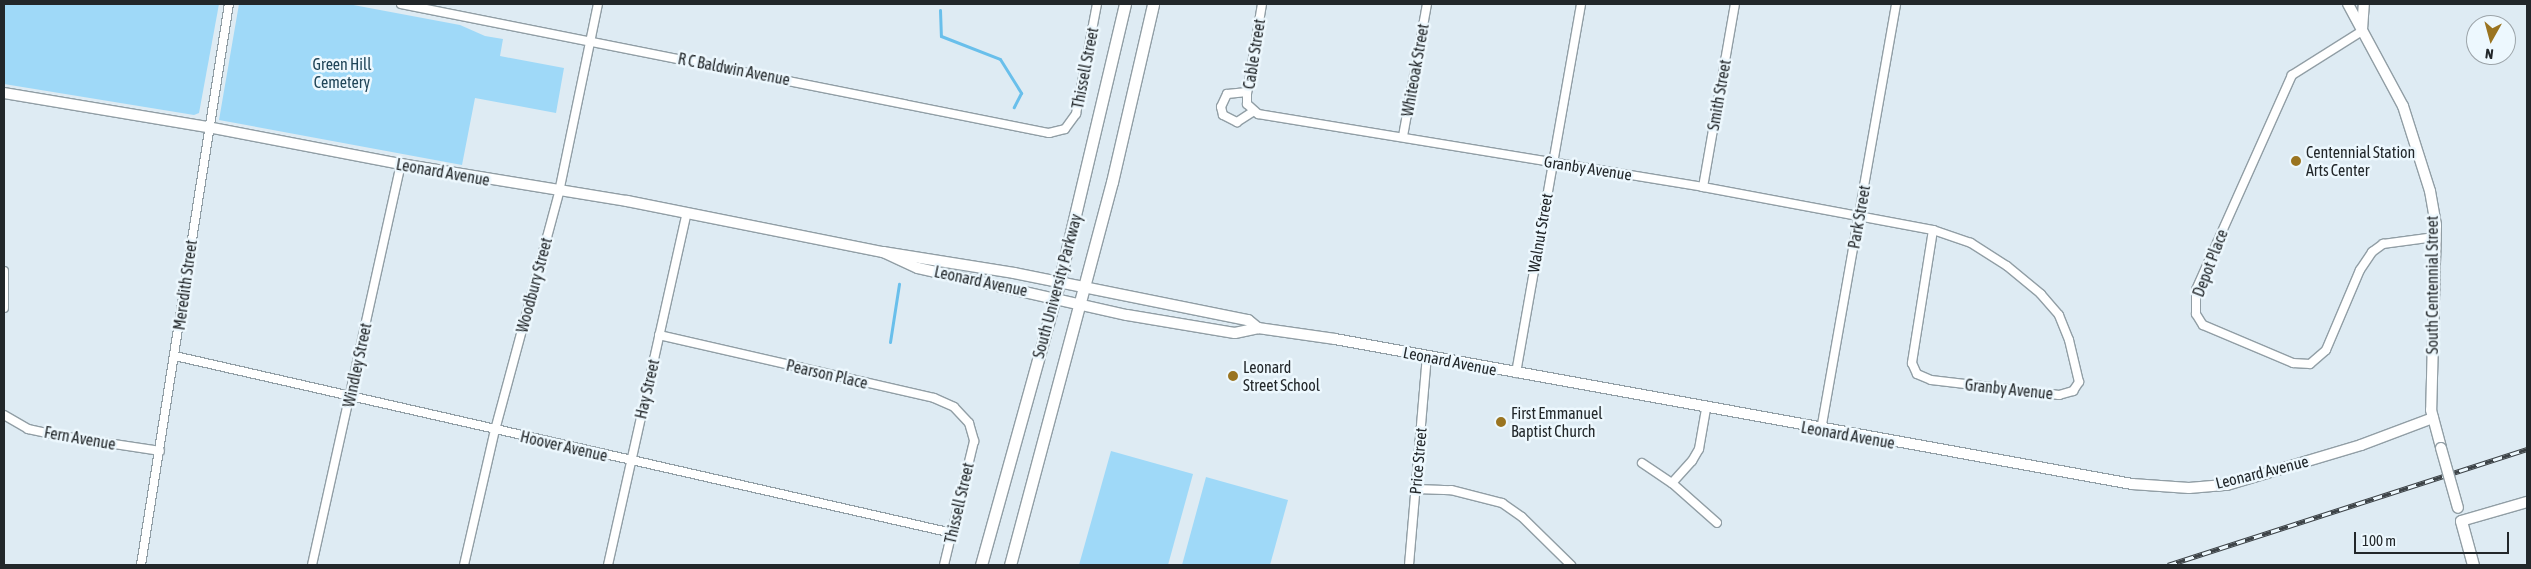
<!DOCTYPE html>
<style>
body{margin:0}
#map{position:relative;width:2531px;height:569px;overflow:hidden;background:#deebf3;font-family:"Asap Condensed",sans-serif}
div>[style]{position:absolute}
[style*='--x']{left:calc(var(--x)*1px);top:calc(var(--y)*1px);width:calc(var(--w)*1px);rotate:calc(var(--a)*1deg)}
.green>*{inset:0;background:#9fd9f8}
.stream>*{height:3px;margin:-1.5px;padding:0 1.5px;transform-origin:1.5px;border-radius:1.5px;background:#69bfeb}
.roads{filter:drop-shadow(1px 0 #919ea5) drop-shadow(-1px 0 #919ea5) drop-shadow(0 1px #919ea5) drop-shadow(0 -1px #919ea5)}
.minor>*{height:8px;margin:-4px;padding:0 4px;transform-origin:4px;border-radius:4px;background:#fff}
.tertiary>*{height:10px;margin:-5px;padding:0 5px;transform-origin:5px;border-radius:5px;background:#fff}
.secondary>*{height:11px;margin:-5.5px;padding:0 5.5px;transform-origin:5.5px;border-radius:5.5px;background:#fff}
.rail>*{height:5px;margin-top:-2.5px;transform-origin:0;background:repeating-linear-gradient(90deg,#edf8fe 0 9px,#3d4347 0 18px);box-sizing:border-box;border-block:1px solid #3d4347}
.bridges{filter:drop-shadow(1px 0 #919ea5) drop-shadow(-1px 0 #919ea5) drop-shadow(0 1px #919ea5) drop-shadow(0 -1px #919ea5)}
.tertiary-bridge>*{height:10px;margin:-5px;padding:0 5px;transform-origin:5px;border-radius:5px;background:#fff}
.dots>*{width:14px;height:14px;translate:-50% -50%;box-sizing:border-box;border:2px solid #edf8fe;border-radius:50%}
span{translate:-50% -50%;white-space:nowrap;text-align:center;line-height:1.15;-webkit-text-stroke:5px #edf8fe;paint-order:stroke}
.street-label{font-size:16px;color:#22272a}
.park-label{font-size:16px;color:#204558}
.poi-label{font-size:16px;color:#22272a}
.left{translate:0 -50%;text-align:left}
.frame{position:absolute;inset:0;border:5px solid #22272a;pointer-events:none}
.north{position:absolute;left:2466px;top:15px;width:50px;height:50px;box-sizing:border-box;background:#edf8fe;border:1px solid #9ca4a9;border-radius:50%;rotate:187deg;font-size:14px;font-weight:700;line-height:20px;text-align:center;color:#22272a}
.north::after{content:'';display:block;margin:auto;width:18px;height:22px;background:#9a7420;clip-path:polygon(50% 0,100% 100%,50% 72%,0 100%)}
.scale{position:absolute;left:2354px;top:532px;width:155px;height:22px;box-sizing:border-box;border:2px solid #22272a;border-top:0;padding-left:6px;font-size:15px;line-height:18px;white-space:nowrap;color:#22272a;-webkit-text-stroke:4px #edf8fe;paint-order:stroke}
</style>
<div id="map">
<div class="green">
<div style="clip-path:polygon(4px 4px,219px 4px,199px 113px,194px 115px,4px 84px)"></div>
<div style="clip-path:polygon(239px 4px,348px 4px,460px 25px,485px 36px,503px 39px,500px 56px,564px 68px,556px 113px,475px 98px,462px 165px,219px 120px)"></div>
<div style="clip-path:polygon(1111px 451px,1193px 474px,1168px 565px,1079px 565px)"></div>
<div style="clip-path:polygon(1206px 477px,1288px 500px,1270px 565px,1182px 565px)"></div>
</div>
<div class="stream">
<div style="--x:940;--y:10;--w:26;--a:88"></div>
<div style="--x:941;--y:36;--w:63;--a:21.3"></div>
<div style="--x:1000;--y:59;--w:40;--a:58"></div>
<div style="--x:1021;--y:93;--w:16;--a:117"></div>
<div style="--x:890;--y:342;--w:59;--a:-81.2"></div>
</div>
<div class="roads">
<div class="minor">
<div style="--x:401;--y:4;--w:661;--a:11.26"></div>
<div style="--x:1049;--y:133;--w:16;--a:-14"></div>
<div style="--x:1065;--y:129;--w:19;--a:-54"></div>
<div style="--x:1076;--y:114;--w:112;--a:-79.2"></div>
<div style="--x:1262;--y:4;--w:91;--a:99.5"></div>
<div style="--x:1247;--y:94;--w:10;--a:90"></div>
<div style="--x:1247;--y:104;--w:15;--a:42"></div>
<div style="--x:1258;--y:114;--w:451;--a:9.3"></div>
<div style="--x:1703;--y:187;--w:234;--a:10.6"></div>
<div style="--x:1933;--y:230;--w:135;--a:99"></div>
<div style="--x:1912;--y:363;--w:12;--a:66"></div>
<div style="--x:1917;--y:374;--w:15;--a:23"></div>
<div style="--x:1931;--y:380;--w:129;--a:6.7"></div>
<div style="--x:2059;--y:395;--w:15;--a:-16"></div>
<div style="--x:2073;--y:391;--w:11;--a:-56"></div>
<div style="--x:2079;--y:382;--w:43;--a:-103.4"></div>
<div style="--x:2069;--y:340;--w:27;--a:-112"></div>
<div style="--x:2059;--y:315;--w:28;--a:-131"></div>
<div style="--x:2041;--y:294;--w:44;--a:-140.5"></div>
<div style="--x:2007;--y:266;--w:43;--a:-147.4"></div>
<div style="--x:1971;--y:243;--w:40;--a:-161.1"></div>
<div style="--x:2362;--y:31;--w:83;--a:147.8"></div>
<div style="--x:2292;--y:75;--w:235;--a:114.1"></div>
<div style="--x:2196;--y:290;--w:24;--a:90"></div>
<div style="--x:2196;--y:314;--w:13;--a:58"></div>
<div style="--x:2203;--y:325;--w:98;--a:22.9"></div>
<div style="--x:2293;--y:363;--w:17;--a:3"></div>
<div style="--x:2310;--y:364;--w:21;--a:-41"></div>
<div style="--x:2326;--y:350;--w:87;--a:-67"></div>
<div style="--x:2360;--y:270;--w:22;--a:-56"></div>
<div style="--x:2372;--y:252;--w:14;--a:-36"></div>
<div style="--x:2383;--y:244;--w:52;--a:-7.7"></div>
<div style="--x:1247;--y:92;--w:20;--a:174"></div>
<div style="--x:1227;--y:94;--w:14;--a:115"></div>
<div style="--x:1221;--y:107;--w:8;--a:76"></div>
<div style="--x:1223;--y:115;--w:16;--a:27"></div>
<div style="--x:1237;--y:122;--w:20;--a:-33"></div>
<div style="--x:1403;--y:136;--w:134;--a:-79.7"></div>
<div style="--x:1703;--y:187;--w:186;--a:-80.1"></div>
<div style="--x:4;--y:271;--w:37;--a:90"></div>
<div style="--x:659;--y:335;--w:282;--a:12.9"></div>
<div style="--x:934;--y:398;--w:22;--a:24"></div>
<div style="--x:954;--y:407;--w:22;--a:47"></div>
<div style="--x:969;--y:423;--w:19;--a:74"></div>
<div style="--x:974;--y:441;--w:128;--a:103.6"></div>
<div style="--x:175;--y:356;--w:797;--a:12.83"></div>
<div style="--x:1516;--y:373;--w:375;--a:-80"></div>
<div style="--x:4;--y:415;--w:28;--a:30"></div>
<div style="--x:28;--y:429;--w:34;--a:12"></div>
<div style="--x:61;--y:436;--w:100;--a:8.6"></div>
<div style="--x:1821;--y:430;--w:433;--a:-80"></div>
<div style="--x:1642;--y:463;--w:36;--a:34"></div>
<div style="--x:1672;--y:483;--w:60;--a:41.6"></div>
<div style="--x:1672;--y:483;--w:30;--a:-48"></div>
<div style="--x:1692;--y:461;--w:14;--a:-60"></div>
<div style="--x:1699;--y:449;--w:41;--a:-80.1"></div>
<div style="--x:1416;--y:489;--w:35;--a:2"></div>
<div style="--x:1451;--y:490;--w:53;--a:14.3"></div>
<div style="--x:1502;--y:503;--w:24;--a:35"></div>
<div style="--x:1522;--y:517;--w:69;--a:44.4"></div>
<div style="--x:141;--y:565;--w:568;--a:-81.09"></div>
<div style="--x:312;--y:565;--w:411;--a:-77.5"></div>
<div style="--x:464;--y:565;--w:139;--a:-77.1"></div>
<div style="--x:495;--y:430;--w:246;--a:-74.9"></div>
<div style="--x:559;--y:192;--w:192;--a:-78.3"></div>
<div style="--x:608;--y:565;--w:361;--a:-77.4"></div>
<div style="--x:1409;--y:565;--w:210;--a:-85.1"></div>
</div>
<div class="tertiary">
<div style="--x:2348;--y:4;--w:116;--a:61.7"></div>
<div style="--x:2403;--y:106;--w:89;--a:72.4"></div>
<div style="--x:2430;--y:191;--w:35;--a:80"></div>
<div style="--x:2436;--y:225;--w:185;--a:91.5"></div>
<div style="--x:2431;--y:410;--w:39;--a:75"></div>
<div style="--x:2362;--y:30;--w:26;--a:-86"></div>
<div style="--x:4;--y:93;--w:207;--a:9.5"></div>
<div style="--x:208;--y:127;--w:197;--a:10.9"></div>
<div style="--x:401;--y:164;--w:229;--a:9.3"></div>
<div style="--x:627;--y:201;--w:261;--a:11.3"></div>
<div style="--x:883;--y:252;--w:133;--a:9.1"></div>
<div style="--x:1014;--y:273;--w:239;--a:11.4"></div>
<div style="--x:1248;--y:320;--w:13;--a:39"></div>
<div style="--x:883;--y:252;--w:38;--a:25"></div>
<div style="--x:918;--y:268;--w:214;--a:12.7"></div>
<div style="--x:1127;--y:315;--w:109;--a:9.5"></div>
<div style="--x:1235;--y:333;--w:24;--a:-12"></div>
<div style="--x:1258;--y:328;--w:78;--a:8.1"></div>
<div style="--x:1335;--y:339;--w:810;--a:10.31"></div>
<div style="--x:2132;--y:484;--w:57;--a:4"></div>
<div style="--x:2189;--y:488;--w:38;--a:-5"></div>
<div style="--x:2227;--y:485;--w:140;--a:-16.6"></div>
<div style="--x:2361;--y:445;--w:77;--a:-20.6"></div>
<div style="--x:2461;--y:521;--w:69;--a:-16.1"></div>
</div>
<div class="secondary">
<div style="--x:2461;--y:521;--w:46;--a:74.7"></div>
<div style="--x:981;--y:565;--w:293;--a:-74.5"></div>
<div style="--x:1059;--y:283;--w:287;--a:-76.7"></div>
<div style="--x:1010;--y:565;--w:396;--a:-75.1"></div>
<div style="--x:1112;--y:182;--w:183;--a:-77"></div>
</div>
</div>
<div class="rail">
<div style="--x:2168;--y:565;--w:377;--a:-17.9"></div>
</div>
<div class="bridges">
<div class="tertiary-bridge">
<div style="--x:2441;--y:448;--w:62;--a:74.2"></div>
</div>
</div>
<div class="dots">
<div style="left:2296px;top:161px;background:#9a7420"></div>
<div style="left:1233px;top:376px;background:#9a7420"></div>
<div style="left:1501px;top:422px;background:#9a7420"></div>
</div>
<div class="street-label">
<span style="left:1254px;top:54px;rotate:-81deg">Cable Street</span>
<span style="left:1085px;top:68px;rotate:-79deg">Thissell Street</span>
<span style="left:734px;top:69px;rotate:11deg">R C Baldwin Avenue</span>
<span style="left:1415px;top:70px;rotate:-80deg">Whiteoak Street</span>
<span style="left:1719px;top:95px;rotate:-80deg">Smith Street</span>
<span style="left:1588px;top:168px;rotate:9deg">Granby Avenue</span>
<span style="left:443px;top:172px;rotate:10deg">Leonard Avenue</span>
<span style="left:1859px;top:217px;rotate:-80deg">Park Street</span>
<span style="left:1540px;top:233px;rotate:-80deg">Walnut Street</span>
<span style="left:2210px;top:263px;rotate:-69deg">Depot Place</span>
<span style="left:981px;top:281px;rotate:12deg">Leonard Avenue</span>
<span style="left:185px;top:285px;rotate:-82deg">Meredith Street</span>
<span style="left:534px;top:285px;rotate:-75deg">Woodbury Street</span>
<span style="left:2432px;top:285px;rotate:-90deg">South Centennial Street</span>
<span style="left:1057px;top:286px;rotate:-75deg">South University Parkway</span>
<span style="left:1450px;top:361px;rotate:11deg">Leonard Avenue</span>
<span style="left:357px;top:365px;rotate:-78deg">Windley Street</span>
<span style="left:827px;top:374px;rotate:13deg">Pearson Place</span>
<span style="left:647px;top:389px;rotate:-77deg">Hay Street</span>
<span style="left:2009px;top:389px;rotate:6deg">Granby Avenue</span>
<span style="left:1848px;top:435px;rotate:10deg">Leonard Avenue</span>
<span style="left:80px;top:438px;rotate:10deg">Fern Avenue</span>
<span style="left:564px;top:446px;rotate:13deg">Hoover Avenue</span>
<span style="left:1418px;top:461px;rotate:-85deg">Price Street</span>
<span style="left:2262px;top:472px;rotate:-14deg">Leonard Avenue</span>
<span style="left:959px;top:503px;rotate:-77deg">Thissell Street</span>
</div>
<div class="park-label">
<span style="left:342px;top:73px">Green Hill<br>Cemetery</span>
</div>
<div class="poi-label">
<span class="left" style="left:2306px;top:161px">Centennial Station<br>Arts Center</span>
<span class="left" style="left:1243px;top:376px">Leonard<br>Street School</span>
<span class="left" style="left:1511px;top:422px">First Emmanuel<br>Baptist Church</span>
</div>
<div class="frame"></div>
<div class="north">N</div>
<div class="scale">100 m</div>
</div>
